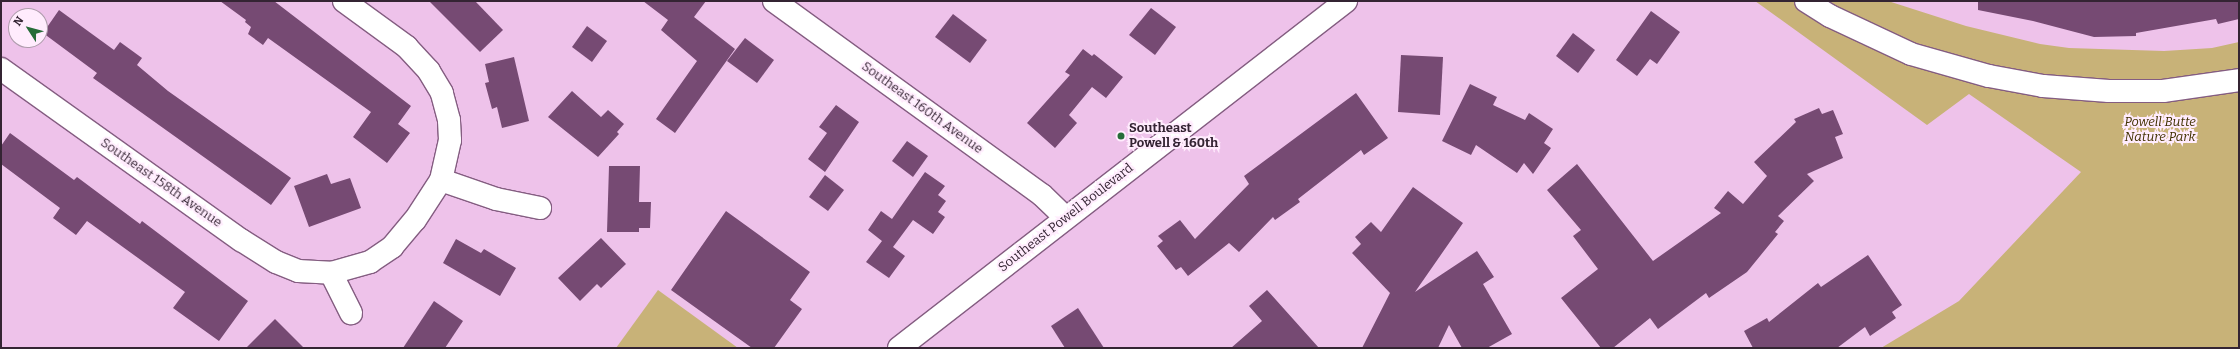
<!DOCTYPE html>
<style>
body{margin:0}
#map{position:relative;width:2240px;height:349px;overflow:hidden;background:#eec2ea;font-family:Bitter,serif}
div>[style]{position:absolute}
[style*='--x']{left:calc(var(--x)*1px);top:calc(var(--y)*1px);width:calc(var(--w)*1px);rotate:calc(var(--a)*1deg)}
.green>*{inset:0;background:#c8b278}
.building>*{inset:0;background:#764a73}
.roads{filter:drop-shadow(1px 0 #845d81) drop-shadow(-1px 0 #845d81) drop-shadow(0 1px #845d81) drop-shadow(0 -1px #845d81)}
.street>*{height:22px;margin:-11px;padding:0 11px;transform-origin:11px;border-radius:11px;background:#fff}
.secondary>*{height:22px;margin:-11px;padding:0 11px;transform-origin:11px;border-radius:11px;background:#fff}
.primary>*{height:22px;margin:-11px;padding:0 11px;transform-origin:11px;border-radius:11px;background:#fff}
.dots>*{width:11px;height:11px;translate:-50% -50%;box-sizing:border-box;border:2px solid #ffecfd;border-radius:50%}
span{translate:-50% -50%;white-space:nowrap;text-align:center;line-height:1.15;-webkit-text-stroke:4px #ffecfd;paint-order:stroke}
.street-label{font-size:13px;color:#342433}
.park-label{font-size:13px;color:#413100;font-style:italic}
.poi-label{font-size:13px;color:#342433;font-weight:700}
.left{translate:0 -50%;text-align:left}
.frame{position:absolute;inset:0;border:2px solid #342433;pointer-events:none}
.north{position:absolute;left:8px;top:8px;width:40px;height:40px;box-sizing:border-box;background:#ffecfd;border:1px solid #ae9cac;border-radius:50%;rotate:306deg;font-size:11px;font-weight:700;line-height:16px;text-align:center;color:#342433}
.north::after{content:'';display:block;margin:auto;width:14px;height:18px;background:#266c38;clip-path:polygon(50% 0,100% 100%,50% 72%,0 100%)}
</style>
<div id="map">
<div class="green">
<div style="clip-path:polygon(1755px 1px,1888px 1px,1966px 26px,2040px 44px,2069px 48px,2164px 51px,2212px 48px,2239px 42px,2239px 348px,1881px 348px,1959px 301px,2081px 172px,1969px 94px,1927px 125px)"></div>
<div style="clip-path:polygon(658px 290px,738px 348px,616px 348px)"></div>
</div>
<div class="building">
<div style="clip-path:polygon(220px 1px,274px 1px,411px 106px,398px 124px,410px 133px,387px 163px,353px 137px,371px 112px,268px 38px,263px 45px,248px 34px,251px 27px,245px 22px,246px 20px)"></div>
<div style="clip-path:polygon(429px 1px,475px 1px,503px 30px,480px 52px)"></div>
<div style="clip-path:polygon(643px 1px,706px 1px,694px 17px,735px 49px,675px 133px,656px 119px,697px 61px,661px 30px,668px 20px)"></div>
<div style="clip-path:polygon(1978px 1px,2239px 1px,2239px 19px,2218px 24px,2216px 19px,2136px 33px,2136px 36px,2094px 37px,2033px 21px,1978px 10px)"></div>
<div style="clip-path:polygon(1151px 8px,1176px 27px,1155px 55px,1129px 35px)"></div>
<div style="clip-path:polygon(59px 10px,114px 50px,120px 42px,142px 58px,137px 65px,168px 91px,291px 178px,271px 205px,93px 78px,97px 73px,43px 33px)"></div>
<div style="clip-path:polygon(1651px 11px,1680px 32px,1657px 64px,1650px 59px,1637px 76px,1616px 60px)"></div>
<div style="clip-path:polygon(953px 14px,987px 40px,970px 63px,935px 37px)"></div>
<div style="clip-path:polygon(587px 26px,607px 41px,592px 62px,572px 47px)"></div>
<div style="clip-path:polygon(1573px 33px,1595px 50px,1578px 73px,1556px 56px)"></div>
<div style="clip-path:polygon(745px 38px,774px 60px,757px 83px,727px 61px)"></div>
<div style="clip-path:polygon(1083px 49px,1092px 56px,1094px 54px,1123px 77px,1106px 98px,1092px 87px,1069px 115px,1077px 123px,1055px 148px,1027px 123px,1070px 75px,1065px 72px)"></div>
<div style="clip-path:polygon(1401px 55px,1443px 57px,1440px 115px,1398px 112px)"></div>
<div style="clip-path:polygon(514px 57px,529px 121px,502px 128px,497px 107px,492px 109px,485px 83px,489px 82px,485px 64px)"></div>
<div style="clip-path:polygon(1470px 84px,1497px 97px,1493px 105px,1525px 120px,1529px 113px,1553px 129px,1544px 143px,1551px 148px,1533px 174px,1524px 163px,1517px 173px,1476px 145px,1471px 155px,1442px 141px)"></div>
<div style="clip-path:polygon(572px 91px,601px 117px,608px 110px,624px 124px,617px 132px,619px 134px,598px 157px,548px 117px)"></div>
<div style="clip-path:polygon(1356px 93px,1388px 138px,1364px 155px,1361px 150px,1298px 199px,1300px 202px,1275px 220px,1273px 217px,1239px 252px,1229px 243px,1188px 276px,1181px 267px,1176px 270px,1157px 246px,1163px 241px,1158px 236px,1180px 220px,1195px 239px,1249px 184px,1244px 176px)"></div>
<div style="clip-path:polygon(836px 105px,859px 122px,825px 172px,808px 159px,827px 133px,819px 127px)"></div>
<div style="clip-path:polygon(1819px 108px,1822px 114px,1833px 110px,1843px 134px,1835px 137px,1843px 158px,1807px 174px,1814px 181px,1778px 216px,1784px 221px,1775px 232px,1778px 234px,1747px 272px,1709px 298px,1706px 293px,1658px 329px,1650px 318px,1613px 348px,1601px 348px,1561px 298px,1598px 269px,1573px 236px,1581px 230px,1547px 190px,1577px 164px,1653px 261px,1721px 213px,1714px 208px,1728px 191px,1743px 204px,1767px 176px,1754px 162px,1796px 122px,1794px 119px)"></div>
<div style="clip-path:polygon(10px 133px,74px 180px,77px 177px,140px 224px,142px 221px,248px 301px,219px 341px,173px 308px,185px 292px,87px 221px,76px 235px,53px 218px,60px 208px,1px 164px,1px 146px)"></div>
<div style="clip-path:polygon(907px 141px,928px 156px,913px 177px,892px 161px)"></div>
<div style="clip-path:polygon(609px 166px,640px 166px,639px 202px,651px 202px,650px 228px,639px 228px,639px 232px,607px 232px)"></div>
<div style="clip-path:polygon(925px 172px,945px 186px,938px 195px,946px 201px,938px 212px,945px 217px,933px 234px,913px 220px,893px 247px,905px 256px,889px 278px,866px 262px,882px 241px,868px 230px,881px 211px,892px 219px)"></div>
<div style="clip-path:polygon(327px 174px,331px 184px,350px 178px,361px 208px,309px 227px,294px 186px)"></div>
<div style="clip-path:polygon(825px 175px,844px 190px,828px 211px,809px 197px)"></div>
<div style="clip-path:polygon(1413px 187px,1463px 223px,1415px 292px,1477px 251px,1494px 277px,1483px 284px,1512px 334px,1487px 348px,1462px 348px,1449px 325px,1438px 348px,1362px 348px,1390px 293px,1352px 253px,1361px 244px,1355px 237px,1371px 222px,1381px 232px)"></div>
<div style="clip-path:polygon(726px 211px,810px 272px,790px 300px,802px 309px,774px 348px,752px 348px,671px 290px)"></div>
<div style="clip-path:polygon(601px 238px,626px 264px,601px 288px,597px 284px,580px 301px,558px 278px)"></div>
<div style="clip-path:polygon(456px 239px,481px 253px,484px 249px,516px 268px,500px 296px,443px 263px)"></div>
<div style="clip-path:polygon(1868px 255px,1902px 305px,1892px 312px,1896px 318px,1870px 336px,1865px 327px,1837px 348px,1753px 348px,1744px 331px,1767px 318px,1769px 322px,1818px 283px,1821px 287px)"></div>
<div style="clip-path:polygon(1267px 290px,1319px 348px,1231px 348px,1262px 321px,1249px 306px)"></div>
<div style="clip-path:polygon(434px 301px,463px 321px,445px 348px,403px 348px)"></div>
<div style="clip-path:polygon(1078px 308px,1104px 348px,1065px 348px,1051px 326px)"></div>
<div style="clip-path:polygon(275px 319px,304px 348px,246px 348px)"></div>
</div>
<div class="roads">
<div class="street">
<div style="--x:774;--y:1;--w:331;--a:35.9"></div>
<div style="--x:1042;--y:195;--w:33;--a:44"></div>
<div style="--x:1;--y:69;--w:295;--a:35.5"></div>
<div style="--x:241;--y:240;--w:41;--a:32.2"></div>
<div style="--x:276;--y:262;--w:24;--a:22"></div>
<div style="--x:298;--y:271;--w:33;--a:3"></div>
<div style="--x:331;--y:273;--w:41;--a:-15.8"></div>
<div style="--x:370;--y:262;--w:27;--a:-34"></div>
<div style="--x:392;--y:247;--w:35;--a:-50"></div>
<div style="--x:415;--y:220;--w:48;--a:-57"></div>
<div style="--x:441;--y:180;--w:41;--a:-77.3"></div>
<div style="--x:450;--y:140;--w:20;--a:-93"></div>
<div style="--x:449;--y:120;--w:28;--a:-105"></div>
<div style="--x:442;--y:93;--w:26;--a:-121"></div>
<div style="--x:429;--y:71;--w:33;--a:-133"></div>
<div style="--x:407;--y:47;--w:78;--a:-143.9"></div>
<div style="--x:441;--y:180;--w:58;--a:19.1"></div>
<div style="--x:496;--y:199;--w:45;--a:11.6"></div>
<div style="--x:331;--y:273;--w:45;--a:63.4"></div>
</div>
<div class="secondary">
<div style="--x:1806;--y:1;--w:28;--a:32"></div>
<div style="--x:1830;--y:16;--w:89;--a:25.1"></div>
<div style="--x:1911;--y:54;--w:81;--a:15.8"></div>
<div style="--x:1989;--y:76;--w:55;--a:10.5"></div>
<div style="--x:2043;--y:86;--w:66;--a:4.3"></div>
<div style="--x:2109;--y:91;--w:54;--a:0"></div>
<div style="--x:2163;--y:91;--w:77;--a:-8.2"></div>
</div>
<div class="primary">
<div style="--x:899;--y:348;--w:566;--a:-37.82"></div>
</div>
</div>
<div class="dots">
<div style="left:1121px;top:136px;background:#266c38"></div>
</div>
<div class="street-label">
<span style="left:922px;top:108px;rotate:36deg">Southeast 160th Avenue</span>
<span style="left:161px;top:183px;rotate:35deg">Southeast 158th Avenue</span>
<span style="left:1066px;top:218px;rotate:-38deg">Southeast Powell Boulevard</span>
</div>
<div class="park-label">
<span style="left:2160px;top:130px">Powell Butte<br>Nature Park</span>
</div>
<div class="poi-label">
<span class="left" style="left:1129px;top:136px">Southeast<br>Powell &amp; 160th</span>
</div>
<div class="frame"></div>
<div class="north">N</div>
</div>
